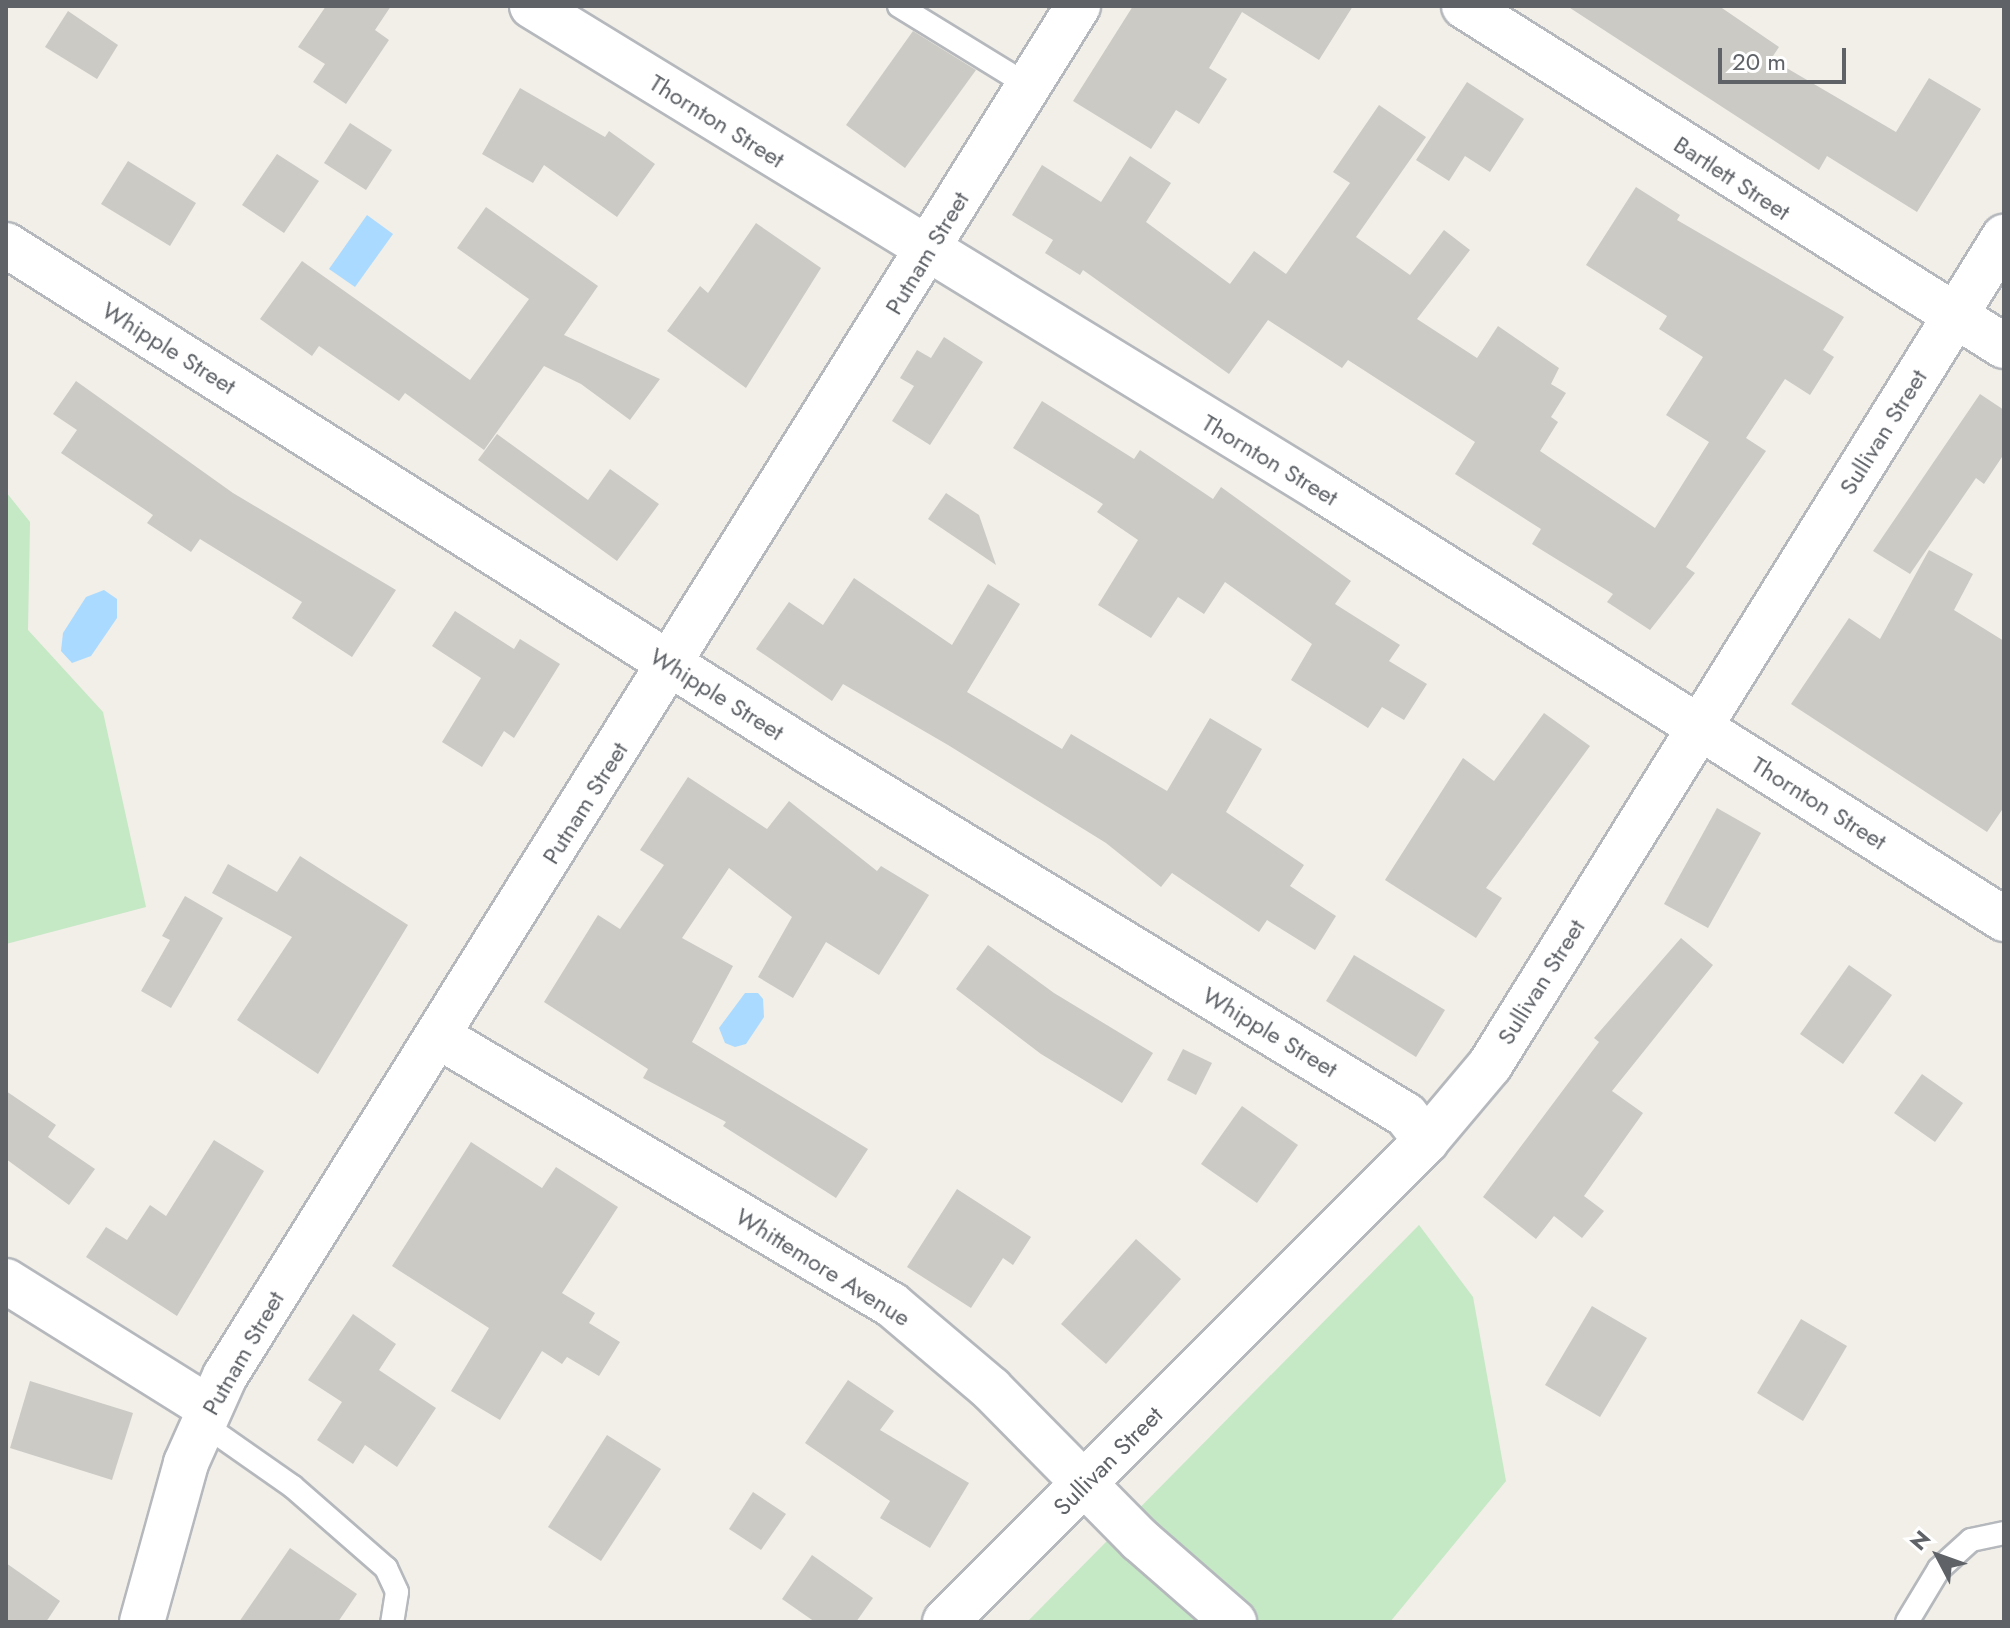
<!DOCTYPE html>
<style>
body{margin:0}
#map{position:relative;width:2010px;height:1628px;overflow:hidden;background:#f1efe8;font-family:Jost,sans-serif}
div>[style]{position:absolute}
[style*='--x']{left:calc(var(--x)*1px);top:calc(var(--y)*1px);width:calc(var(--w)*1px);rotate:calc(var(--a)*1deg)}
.green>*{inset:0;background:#c5e8c5}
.water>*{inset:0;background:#aadaff}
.building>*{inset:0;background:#cccac5}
.roads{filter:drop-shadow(2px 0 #b5b8bc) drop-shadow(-2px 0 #b5b8bc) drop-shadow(0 2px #b5b8bc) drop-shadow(0 -2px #b5b8bc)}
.service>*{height:22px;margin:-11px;padding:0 11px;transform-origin:11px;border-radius:11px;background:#fff}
.minor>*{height:44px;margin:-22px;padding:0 22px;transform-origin:22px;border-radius:22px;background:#fff}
span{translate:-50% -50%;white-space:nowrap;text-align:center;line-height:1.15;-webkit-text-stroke:8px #fff;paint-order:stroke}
.street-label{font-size:24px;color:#5f6368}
.frame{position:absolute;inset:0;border:8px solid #5f6368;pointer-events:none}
.north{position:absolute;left:1898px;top:1516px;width:80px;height:80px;-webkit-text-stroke:6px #fff;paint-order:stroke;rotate:311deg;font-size:22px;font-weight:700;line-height:32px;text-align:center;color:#5f6368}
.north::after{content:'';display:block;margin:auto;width:28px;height:36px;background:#5f6368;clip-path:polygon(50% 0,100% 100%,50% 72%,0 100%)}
.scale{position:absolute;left:1718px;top:48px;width:128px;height:36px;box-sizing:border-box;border:4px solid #5f6368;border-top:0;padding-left:10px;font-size:24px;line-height:28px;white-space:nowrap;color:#5f6368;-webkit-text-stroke:6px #fff;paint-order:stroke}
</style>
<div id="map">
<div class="green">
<div style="clip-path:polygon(6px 492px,30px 522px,28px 630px,103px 712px,146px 907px,6px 944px)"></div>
<div style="clip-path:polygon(1419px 1225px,1473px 1297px,1506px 1481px,1390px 1622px,1027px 1622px)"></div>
</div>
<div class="water">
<div style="clip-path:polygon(367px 215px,393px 234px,355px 287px,329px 269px)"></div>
<div style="clip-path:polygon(104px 590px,117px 599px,117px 618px,91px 656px,72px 663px,61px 651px,63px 633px,86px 597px)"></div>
<div style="clip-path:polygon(745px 993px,758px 993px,763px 999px,764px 1017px,746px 1044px,735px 1047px,725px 1043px,719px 1028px)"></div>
</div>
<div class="building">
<div style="clip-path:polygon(326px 6px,391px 6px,375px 30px,389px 40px,346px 104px,313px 82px,325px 64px,298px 47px)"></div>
<div style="clip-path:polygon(1133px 6px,1353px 6px,1319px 60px,1242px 12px,1209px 68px,1227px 79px,1199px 124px,1176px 110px,1151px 149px,1073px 101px)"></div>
<div style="clip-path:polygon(1567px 6px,1719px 6px,1779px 47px,1771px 59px,1896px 132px,1929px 78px,1981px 109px,1917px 212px,1827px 156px,1819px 170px)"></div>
<div style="clip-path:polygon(68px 11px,118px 45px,97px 79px,45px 47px)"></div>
<div style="clip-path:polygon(913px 31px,976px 70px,905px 168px,846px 125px)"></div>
<div style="clip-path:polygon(1467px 82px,1524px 119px,1490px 172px,1465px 156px,1449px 181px,1416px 160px)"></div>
<div style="clip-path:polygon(520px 88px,605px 137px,609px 131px,655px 164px,617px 217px,544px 165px,533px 183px,482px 154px)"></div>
<div style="clip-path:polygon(1379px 105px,1426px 137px,1356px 237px,1410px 275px,1444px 230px,1470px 250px,1417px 319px,1477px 358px,1498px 326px,1559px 368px,1551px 384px,1566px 393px,1551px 417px,1558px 422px,1540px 451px,1655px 528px,1709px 442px,1666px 415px,1703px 357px,1659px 329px,1667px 316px,1586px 265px,1636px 187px,1680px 215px,1677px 220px,1844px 317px,1823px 350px,1834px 357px,1810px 395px,1785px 379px,1746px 438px,1766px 451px,1686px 567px,1695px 573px,1650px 630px,1607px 602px,1613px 594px,1532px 544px,1541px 529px,1455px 474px,1475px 442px,1348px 360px,1342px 368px,1268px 320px,1229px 374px,1083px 270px,1080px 275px,1045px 253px,1053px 240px,1012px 215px,1042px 165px,1101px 202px,1130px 156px,1171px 183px,1146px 222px,1230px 284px,1254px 251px,1286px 274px,1350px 183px,1333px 172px)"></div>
<div style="clip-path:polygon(350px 123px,392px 150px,366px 190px,324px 163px)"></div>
<div style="clip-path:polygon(277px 154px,319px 181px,284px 233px,242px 205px)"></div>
<div style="clip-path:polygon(128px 161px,196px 203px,170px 246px,101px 204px)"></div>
<div style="clip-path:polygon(486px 207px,598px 286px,564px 335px,660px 379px,630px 420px,581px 384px,544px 366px,484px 450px,405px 393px,399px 401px,319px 346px,312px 356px,260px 319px,302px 261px,470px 380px,529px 299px,457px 248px)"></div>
<div style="clip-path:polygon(756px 223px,821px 268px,746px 388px,667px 331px,700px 286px,708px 293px)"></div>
<div style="clip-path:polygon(944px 337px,983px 362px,930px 445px,892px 421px,914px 386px,900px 378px,917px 350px,931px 358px)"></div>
<div style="clip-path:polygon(76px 381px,233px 493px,396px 590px,352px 657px,292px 618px,302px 602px,200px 539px,191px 552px,147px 523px,153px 515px,61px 453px,77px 430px,53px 414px)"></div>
<div style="clip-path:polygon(1980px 394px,2004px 410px,2004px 454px,1984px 484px,1976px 478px,1910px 574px,1873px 551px)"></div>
<div style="clip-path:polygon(1042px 401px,1134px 459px,1140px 450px,1213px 499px,1221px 487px,1351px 581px,1335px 604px,1400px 645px,1389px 661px,1427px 684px,1404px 720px,1382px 707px,1368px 728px,1291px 680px,1312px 644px,1225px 582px,1204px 614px,1178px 597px,1151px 638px,1098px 605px,1138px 540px,1097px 512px,1103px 504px,1013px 448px)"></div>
<div style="clip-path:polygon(497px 434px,588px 500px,610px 469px,659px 504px,617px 561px,478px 460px)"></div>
<div style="clip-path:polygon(946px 493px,979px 515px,996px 565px,928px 519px)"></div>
<div style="clip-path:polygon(1929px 550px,1973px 574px,1954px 610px,2004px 641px,2004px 807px,1987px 832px,1791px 704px,1849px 618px,1880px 639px)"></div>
<div style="clip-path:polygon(854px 578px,952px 645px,988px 584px,1020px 604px,967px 692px,1062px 749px,1071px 734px,1167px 791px,1210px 718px,1262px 749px,1226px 812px,1304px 865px,1290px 886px,1336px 916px,1315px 950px,1267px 920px,1259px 932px,1172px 873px,1161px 887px,1106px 843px,948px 745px,843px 684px,832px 701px,756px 649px,789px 602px,823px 625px)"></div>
<div style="clip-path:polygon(455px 611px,514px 649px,520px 639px,560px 664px,514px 738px,504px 731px,482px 767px,442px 742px,481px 678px,432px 646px)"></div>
<div style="clip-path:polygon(1544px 713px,1590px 746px,1486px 888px,1502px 898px,1476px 938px,1385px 880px,1463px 758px,1494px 781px)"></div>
<div style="clip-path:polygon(688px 777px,767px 829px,789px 801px,877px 871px,881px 866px,929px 895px,879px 975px,826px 942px,793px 998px,758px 977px,792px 917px,729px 868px,682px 938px,733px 966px,692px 1042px,868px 1149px,836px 1198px,723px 1126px,726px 1122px,643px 1078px,648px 1069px,544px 1002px,598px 915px,620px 929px,664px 865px,640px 850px)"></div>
<div style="clip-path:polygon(1717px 808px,1761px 833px,1708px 928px,1664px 904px)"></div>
<div style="clip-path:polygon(300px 856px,408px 925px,318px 1074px,237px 1020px,292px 937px,212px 893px,228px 864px,277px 892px)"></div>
<div style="clip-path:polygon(185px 896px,223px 918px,171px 1008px,141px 991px,170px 940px,162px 936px)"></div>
<div style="clip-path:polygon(1681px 938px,1713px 965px,1612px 1091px,1643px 1113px,1584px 1196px,1604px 1211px,1582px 1238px,1554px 1216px,1536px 1239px,1483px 1197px,1599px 1042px,1594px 1038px)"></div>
<div style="clip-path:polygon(988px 945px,1054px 993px,1153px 1053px,1122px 1103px,1041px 1054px,956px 989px)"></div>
<div style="clip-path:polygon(1354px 955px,1445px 1010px,1416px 1057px,1326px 1001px)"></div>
<div style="clip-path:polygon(1849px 965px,1892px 995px,1843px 1064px,1800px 1034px)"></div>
<div style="clip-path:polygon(1183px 1049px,1212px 1063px,1196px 1095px,1167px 1080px)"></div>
<div style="clip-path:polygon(1922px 1074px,1963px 1103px,1935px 1142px,1894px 1113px)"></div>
<div style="clip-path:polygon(6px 1091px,56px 1125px,48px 1137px,95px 1169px,69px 1205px,6px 1159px)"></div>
<div style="clip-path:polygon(1242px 1106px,1298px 1145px,1257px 1203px,1201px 1164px)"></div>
<div style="clip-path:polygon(214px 1140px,264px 1171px,177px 1316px,86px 1257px,106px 1227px,127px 1240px,150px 1205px,166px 1216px)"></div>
<div style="clip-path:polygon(471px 1142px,542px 1188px,556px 1167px,618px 1207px,562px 1293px,595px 1313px,589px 1323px,620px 1342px,599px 1376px,567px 1357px,562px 1364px,542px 1351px,500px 1420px,451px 1391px,489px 1328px,392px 1266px)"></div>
<div style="clip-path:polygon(957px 1189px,1031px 1237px,1013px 1265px,1003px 1258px,971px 1308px,907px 1267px)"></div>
<div style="clip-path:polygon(1136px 1239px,1181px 1279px,1106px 1364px,1061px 1324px)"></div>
<div style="clip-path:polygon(1592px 1306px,1647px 1338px,1600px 1417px,1545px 1385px)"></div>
<div style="clip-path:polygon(353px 1314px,396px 1344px,379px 1370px,436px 1408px,397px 1467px,365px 1445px,353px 1464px,317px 1440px,342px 1402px,308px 1380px)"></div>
<div style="clip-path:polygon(1801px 1319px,1847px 1346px,1803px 1421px,1757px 1393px)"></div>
<div style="clip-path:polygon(848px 1380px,894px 1411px,880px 1430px,969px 1483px,930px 1548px,880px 1518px,890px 1501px,805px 1443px)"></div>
<div style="clip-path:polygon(30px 1381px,133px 1413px,112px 1480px,10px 1448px)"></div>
<div style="clip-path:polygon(607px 1435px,661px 1469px,601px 1561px,548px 1527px)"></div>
<div style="clip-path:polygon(753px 1492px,786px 1514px,761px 1550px,729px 1529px)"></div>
<div style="clip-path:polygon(290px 1548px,357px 1594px,338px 1622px,239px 1622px)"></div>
<div style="clip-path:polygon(812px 1555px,873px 1598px,856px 1622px,815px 1622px,782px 1599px)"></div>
<div style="clip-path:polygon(6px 1563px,60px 1601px,46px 1622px,6px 1622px)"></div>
</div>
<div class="roads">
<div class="service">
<div style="--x:899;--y:6;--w:153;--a:31.6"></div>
<div style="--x:202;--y:1423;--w:110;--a:35"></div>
<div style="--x:292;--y:1486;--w:125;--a:41.1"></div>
<div style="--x:386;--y:1568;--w:26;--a:65"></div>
<div style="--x:397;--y:1592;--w:30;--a:99"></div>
<div style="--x:1907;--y:1622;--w:62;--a:-58.9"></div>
<div style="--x:1939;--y:1569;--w:43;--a:-42.2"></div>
<div style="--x:1971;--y:1540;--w:34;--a:-12"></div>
</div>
<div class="minor">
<div style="--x:532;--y:6;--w:926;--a:31.49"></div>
<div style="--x:1322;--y:490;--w:806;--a:32.17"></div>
<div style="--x:1464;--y:6;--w:638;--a:32.2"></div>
<div style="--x:6;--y:245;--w:952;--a:32.25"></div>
<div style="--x:811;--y:753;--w:696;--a:31.32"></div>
<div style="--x:1406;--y:1115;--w:33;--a:52"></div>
<div style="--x:438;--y:1036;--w:528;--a:30.65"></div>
<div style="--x:892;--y:1305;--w:130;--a:40.3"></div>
<div style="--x:991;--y:1389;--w:212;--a:45.4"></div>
<div style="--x:1140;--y:1540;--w:125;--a:41.1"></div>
<div style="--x:6;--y:1281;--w:239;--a:32"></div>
<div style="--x:142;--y:1622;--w:165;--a:-74.5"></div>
<div style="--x:186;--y:1463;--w:95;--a:-65.9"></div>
<div style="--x:225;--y:1376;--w:1614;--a:-58.09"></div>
<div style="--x:945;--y:1622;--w:680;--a:-45"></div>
<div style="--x:1426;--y:1141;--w:99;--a:-49.9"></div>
<div style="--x:1490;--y:1065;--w:975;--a:-58.17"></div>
</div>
</div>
<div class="street-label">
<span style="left:717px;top:121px;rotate:32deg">Thornton Street</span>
<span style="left:1732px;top:178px;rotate:33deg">Bartlett Street</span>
<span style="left:927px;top:253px;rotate:-59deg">Putnam Street</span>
<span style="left:169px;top:348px;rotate:32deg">Whipple Street</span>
<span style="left:1883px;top:432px;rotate:-58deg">Sullivan Street</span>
<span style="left:1270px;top:460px;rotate:31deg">Thornton Street</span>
<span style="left:717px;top:694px;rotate:32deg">Whipple Street</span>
<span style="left:585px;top:803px;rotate:-58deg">Putnam Street</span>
<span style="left:1819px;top:803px;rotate:32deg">Thornton Street</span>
<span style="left:1541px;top:982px;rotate:-58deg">Sullivan Street</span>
<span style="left:1270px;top:1032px;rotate:31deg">Whipple Street</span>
<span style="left:823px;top:1267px;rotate:32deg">Whittemore Avenue</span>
<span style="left:243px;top:1353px;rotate:-60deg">Putnam Street</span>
<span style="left:1108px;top:1461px;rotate:-45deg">Sullivan Street</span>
</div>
<div class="frame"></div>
<div class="north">N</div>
<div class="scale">20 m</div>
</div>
